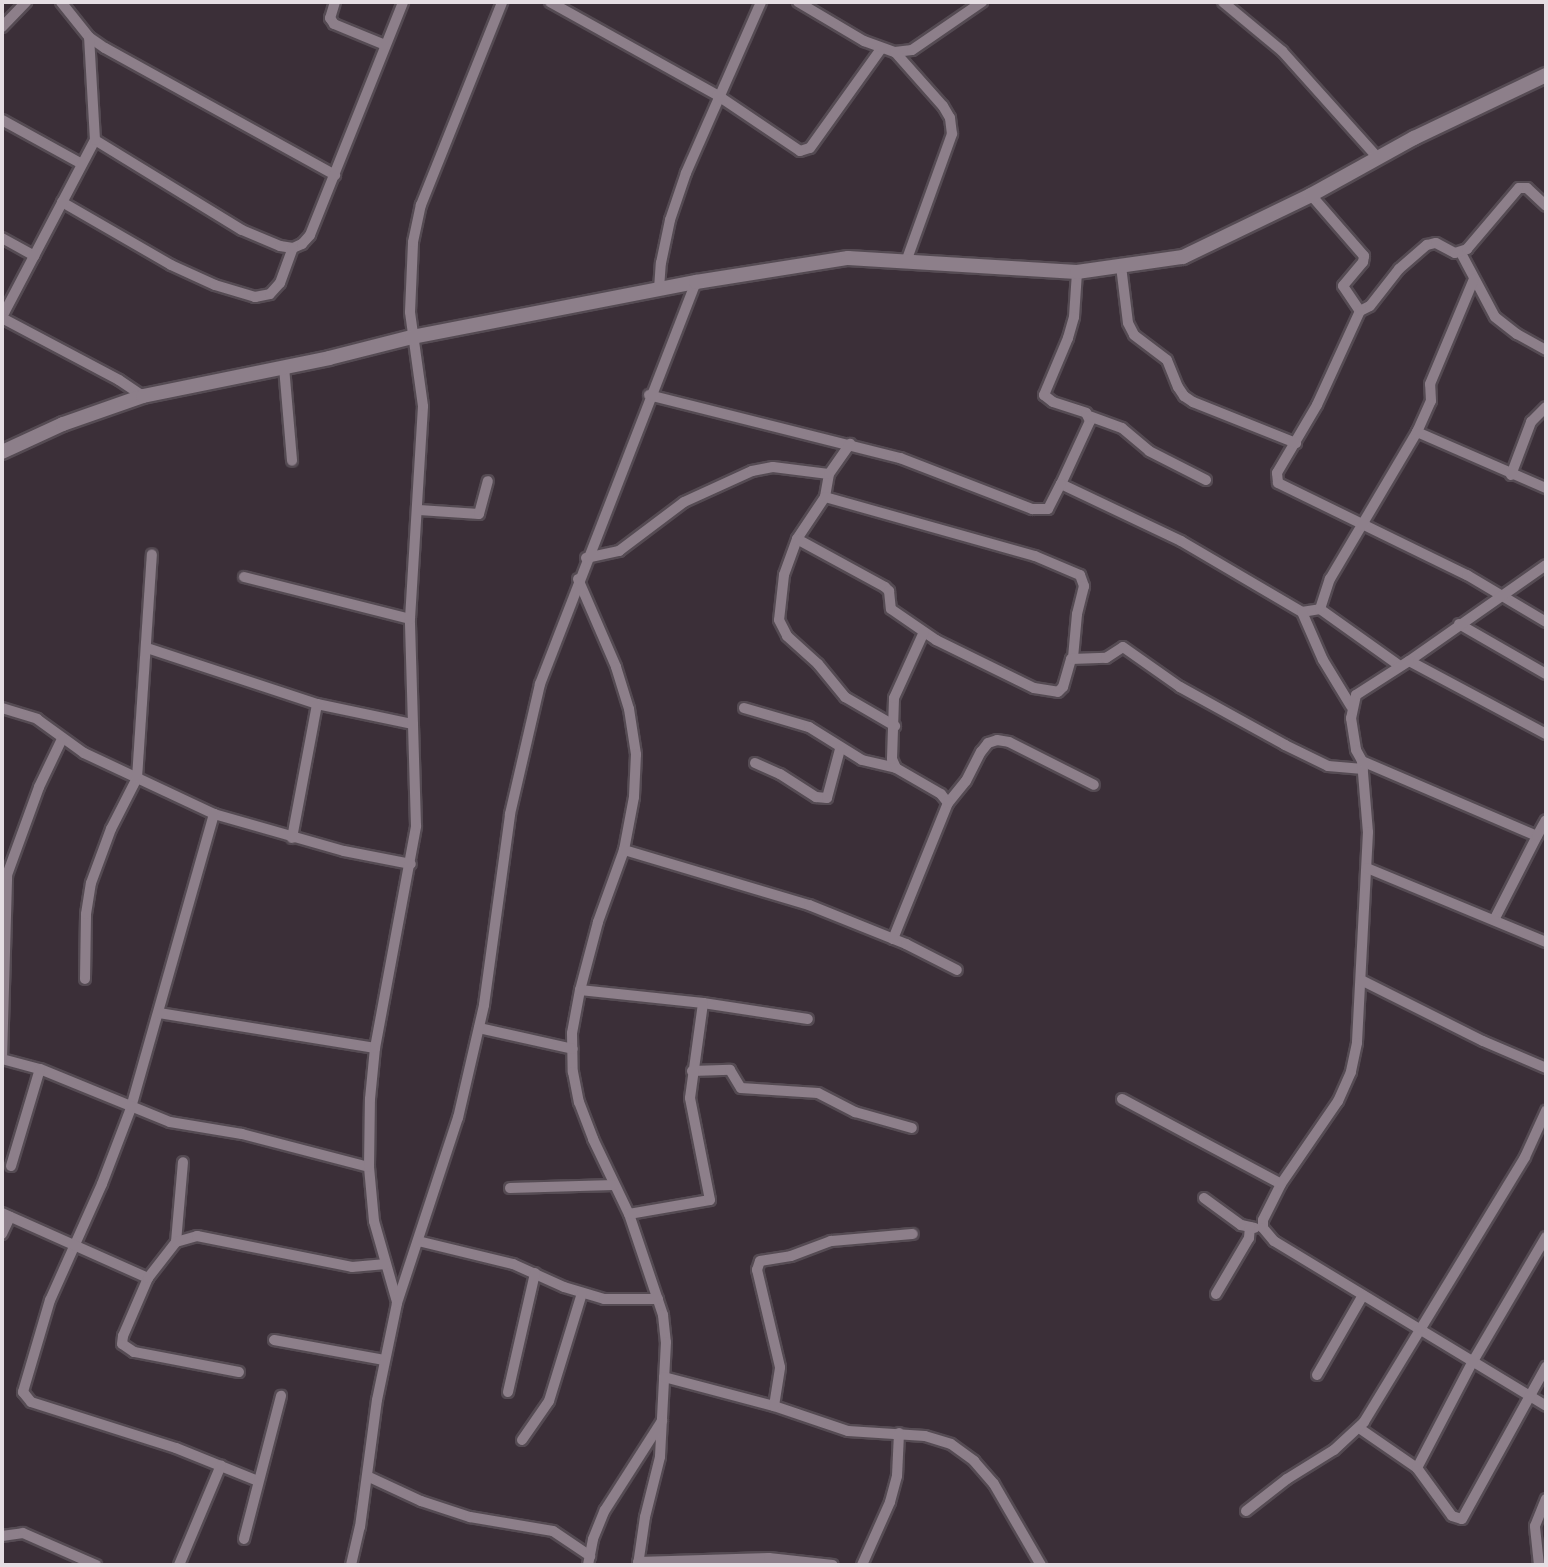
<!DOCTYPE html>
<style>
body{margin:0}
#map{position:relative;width:1548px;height:1567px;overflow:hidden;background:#3b2f38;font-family:"Fira Sans",sans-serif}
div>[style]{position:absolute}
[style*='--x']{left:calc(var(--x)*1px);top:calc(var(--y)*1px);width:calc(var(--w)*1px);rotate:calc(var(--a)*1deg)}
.roads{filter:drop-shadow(2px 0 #554b53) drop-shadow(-2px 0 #554b53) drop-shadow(0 2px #554b53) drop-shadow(0 -2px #554b53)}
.street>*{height:10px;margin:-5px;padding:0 5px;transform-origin:5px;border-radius:5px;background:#8d7f8a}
.secondary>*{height:14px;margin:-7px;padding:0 7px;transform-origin:7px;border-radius:7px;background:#8d7f8a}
span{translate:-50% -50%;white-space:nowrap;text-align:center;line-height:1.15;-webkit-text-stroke:7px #31252e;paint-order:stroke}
.frame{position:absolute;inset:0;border:4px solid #e5dee3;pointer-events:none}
</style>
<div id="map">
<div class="roads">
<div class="street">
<div style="--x:61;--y:2;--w:45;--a:51.3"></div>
<div style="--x:89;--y:37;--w:19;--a:35"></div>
<div style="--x:105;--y:48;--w:263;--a:28.9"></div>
<div style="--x:335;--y:2;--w:17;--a:107"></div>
<div style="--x:330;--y:18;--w:7;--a:56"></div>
<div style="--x:334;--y:24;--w:55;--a:22.4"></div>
<div style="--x:550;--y:2;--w:191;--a:29.1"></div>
<div style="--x:717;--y:95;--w:100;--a:34"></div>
<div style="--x:800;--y:151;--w:10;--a:-17"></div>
<div style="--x:810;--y:148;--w:122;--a:-54.4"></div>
<div style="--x:798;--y:2;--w:77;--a:30.6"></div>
<div style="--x:864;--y:41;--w:33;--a:20"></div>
<div style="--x:895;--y:52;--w:17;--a:-7"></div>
<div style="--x:912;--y:50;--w:85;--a:-34.4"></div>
<div style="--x:1223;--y:2;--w:77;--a:39.7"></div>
<div style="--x:1282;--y:51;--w:144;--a:48.1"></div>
<div style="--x:2;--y:27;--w:35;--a:-46"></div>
<div style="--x:895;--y:52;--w:72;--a:48.4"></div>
<div style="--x:943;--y:106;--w:14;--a:60"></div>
<div style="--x:950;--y:118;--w:16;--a:83"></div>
<div style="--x:952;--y:134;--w:136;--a:109.8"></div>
<div style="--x:2;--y:120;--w:91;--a:28.8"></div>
<div style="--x:95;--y:140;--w:172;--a:31.5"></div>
<div style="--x:242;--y:230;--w:41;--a:22.8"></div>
<div style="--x:280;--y:246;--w:13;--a:9"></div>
<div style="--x:293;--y:248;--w:10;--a:-24"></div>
<div style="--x:302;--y:244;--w:12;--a:-48"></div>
<div style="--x:310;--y:235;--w:251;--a:-68.2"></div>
<div style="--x:1311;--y:195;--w:81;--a:49"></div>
<div style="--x:1364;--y:256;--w:6;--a:99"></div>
<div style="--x:1363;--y:262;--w:31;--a:130"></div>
<div style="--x:1343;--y:286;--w:30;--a:56"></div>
<div style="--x:1360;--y:311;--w:103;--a:114.6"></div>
<div style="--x:1317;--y:405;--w:79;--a:120.5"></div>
<div style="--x:1277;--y:473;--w:10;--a:84"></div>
<div style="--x:1278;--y:483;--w:210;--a:26"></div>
<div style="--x:1467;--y:575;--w:92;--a:30.7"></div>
<div style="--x:62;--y:202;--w:126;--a:30"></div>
<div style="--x:171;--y:265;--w:48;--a:24.4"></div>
<div style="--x:215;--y:285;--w:42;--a:16.7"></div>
<div style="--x:255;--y:297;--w:15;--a:-11"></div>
<div style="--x:270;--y:294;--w:15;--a:-48"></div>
<div style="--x:280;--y:283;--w:37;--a:-70"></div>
<div style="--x:2;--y:238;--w:37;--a:29"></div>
<div style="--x:1461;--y:253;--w:72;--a:62"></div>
<div style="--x:1495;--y:317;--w:28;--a:38"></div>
<div style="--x:1517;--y:334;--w:33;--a:29"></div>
<div style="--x:1121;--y:266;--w:57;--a:83"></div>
<div style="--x:1128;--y:323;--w:13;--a:63"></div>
<div style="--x:1134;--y:335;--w:41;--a:37.1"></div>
<div style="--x:1167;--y:360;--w:29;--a:68"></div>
<div style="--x:1178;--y:387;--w:11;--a:56"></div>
<div style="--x:1184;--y:396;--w:11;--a:34"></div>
<div style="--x:1193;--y:402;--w:111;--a:21.7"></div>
<div style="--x:1077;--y:272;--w:45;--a:93.8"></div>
<div style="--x:1074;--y:317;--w:22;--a:106"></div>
<div style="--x:1068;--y:338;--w:62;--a:112.8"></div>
<div style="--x:1044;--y:395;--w:11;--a:38"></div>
<div style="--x:1053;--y:402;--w:35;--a:18"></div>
<div style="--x:1086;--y:413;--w:9;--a:63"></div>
<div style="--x:1090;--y:421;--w:69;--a:114.7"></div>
<div style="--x:1061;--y:484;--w:133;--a:25.4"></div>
<div style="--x:1181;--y:541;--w:140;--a:30.4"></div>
<div style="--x:1302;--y:612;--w:18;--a:-9"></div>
<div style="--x:1320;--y:609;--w:98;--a:35.5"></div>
<div style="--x:659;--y:289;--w:26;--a:-86"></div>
<div style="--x:661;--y:263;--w:44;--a:-78.2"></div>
<div style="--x:670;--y:220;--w:50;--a:-71.2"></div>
<div style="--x:686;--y:173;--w:187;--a:-66.3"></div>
<div style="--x:1360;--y:311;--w:11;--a:-27"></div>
<div style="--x:1370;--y:306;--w:47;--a:-51.9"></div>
<div style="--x:1399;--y:269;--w:37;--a:-41"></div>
<div style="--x:1427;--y:245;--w:9;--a:-13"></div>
<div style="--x:1436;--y:243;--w:21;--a:28"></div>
<div style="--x:1455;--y:253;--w:13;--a:-18"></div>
<div style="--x:1467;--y:249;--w:80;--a:-49.6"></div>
<div style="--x:1519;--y:188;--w:8;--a:0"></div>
<div style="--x:1527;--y:188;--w:26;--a:43"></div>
<div style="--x:2;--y:317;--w:200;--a:-62.3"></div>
<div style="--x:95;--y:140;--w:103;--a:-93.3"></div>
<div style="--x:2;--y:318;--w:132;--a:27.9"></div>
<div style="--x:119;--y:380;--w:29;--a:34"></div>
<div style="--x:284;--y:367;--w:94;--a:85.1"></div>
<div style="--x:649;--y:395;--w:259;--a:14.1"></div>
<div style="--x:900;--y:458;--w:142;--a:21.1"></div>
<div style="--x:1032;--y:509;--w:16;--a:0"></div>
<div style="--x:1048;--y:509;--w:28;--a:-63"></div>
<div style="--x:1089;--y:416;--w:35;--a:20"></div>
<div style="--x:1122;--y:428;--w:35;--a:40"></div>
<div style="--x:1149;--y:451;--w:64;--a:27"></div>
<div style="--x:1417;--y:432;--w:34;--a:-66"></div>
<div style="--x:1431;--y:401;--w:17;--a:-93"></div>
<div style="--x:1430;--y:384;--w:114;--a:-67.3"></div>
<div style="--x:829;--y:474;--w:23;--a:100"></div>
<div style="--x:825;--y:497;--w:50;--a:123.7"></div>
<div style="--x:797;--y:539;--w:38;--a:110"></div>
<div style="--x:784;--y:575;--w:45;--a:96.3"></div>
<div style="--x:779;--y:620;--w:18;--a:63"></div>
<div style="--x:787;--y:636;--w:42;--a:42.1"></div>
<div style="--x:818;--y:664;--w:43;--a:50.7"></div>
<div style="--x:845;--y:697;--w:58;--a:30.1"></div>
<div style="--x:1511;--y:475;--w:57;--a:-69.3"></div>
<div style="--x:1531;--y:422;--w:21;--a:-45"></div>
<div style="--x:825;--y:497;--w:218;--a:15.7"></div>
<div style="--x:1035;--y:556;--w:49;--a:22.9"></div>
<div style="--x:1080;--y:575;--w:12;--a:70"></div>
<div style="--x:1084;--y:586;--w:29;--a:104"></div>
<div style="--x:1077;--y:614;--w:44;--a:95.2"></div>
<div style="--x:419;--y:510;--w:60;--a:3.8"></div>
<div style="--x:479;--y:514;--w:34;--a:-75"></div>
<div style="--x:797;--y:539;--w:100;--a:28.6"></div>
<div style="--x:885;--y:587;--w:6;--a:45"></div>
<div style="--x:889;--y:591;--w:18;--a:84"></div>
<div style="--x:891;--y:609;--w:55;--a:34.6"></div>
<div style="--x:936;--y:640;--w:109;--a:26.1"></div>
<div style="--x:1034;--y:688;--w:24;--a:9"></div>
<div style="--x:1058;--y:692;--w:7;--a:-45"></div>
<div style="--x:1063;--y:687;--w:29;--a:-74"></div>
<div style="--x:1071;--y:659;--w:35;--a:-2"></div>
<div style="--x:1106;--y:658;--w:20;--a:-33"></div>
<div style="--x:1123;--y:647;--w:70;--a:35.1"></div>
<div style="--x:1180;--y:687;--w:120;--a:28.9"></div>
<div style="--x:1285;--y:745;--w:48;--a:26"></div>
<div style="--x:1328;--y:766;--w:35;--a:5"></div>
<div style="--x:586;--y:558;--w:34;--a:-12"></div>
<div style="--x:619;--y:551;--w:81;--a:-37"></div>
<div style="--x:684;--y:502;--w:75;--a:-24.5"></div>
<div style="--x:752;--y:471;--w:21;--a:-11"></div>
<div style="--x:773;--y:467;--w:56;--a:7.1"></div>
<div style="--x:829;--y:474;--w:37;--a:-55"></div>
<div style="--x:244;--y:577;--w:171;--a:14.2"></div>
<div style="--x:578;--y:579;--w:96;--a:66.6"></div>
<div style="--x:616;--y:667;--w:44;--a:72.8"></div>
<div style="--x:629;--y:709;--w:46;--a:81.2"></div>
<div style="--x:636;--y:754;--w:43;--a:92.7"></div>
<div style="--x:634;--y:797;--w:54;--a:100.7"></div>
<div style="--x:624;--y:850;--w:77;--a:109.9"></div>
<div style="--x:598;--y:922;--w:70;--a:104.8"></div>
<div style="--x:580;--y:990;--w:44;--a:100.5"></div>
<div style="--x:572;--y:1033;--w:39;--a:89"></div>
<div style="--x:573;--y:1072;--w:31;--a:79"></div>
<div style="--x:579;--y:1102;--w:40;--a:69"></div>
<div style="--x:593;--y:1139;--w:83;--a:64.4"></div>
<div style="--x:629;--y:1214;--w:107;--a:71.4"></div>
<div style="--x:663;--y:1315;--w:27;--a:84"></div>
<div style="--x:666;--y:1342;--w:115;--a:93"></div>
<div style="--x:660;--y:1457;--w:62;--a:104"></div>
<div style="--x:645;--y:1517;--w:49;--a:98.3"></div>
<div style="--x:1320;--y:609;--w:32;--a:-72"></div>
<div style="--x:1330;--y:579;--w:171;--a:-59.4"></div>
<div style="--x:1417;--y:432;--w:141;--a:23.5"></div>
<div style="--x:1302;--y:612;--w:52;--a:66.4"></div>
<div style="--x:1323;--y:660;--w:54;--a:58.7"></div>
<div style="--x:1459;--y:624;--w:100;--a:29.9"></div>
<div style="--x:147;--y:648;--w:179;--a:18.2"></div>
<div style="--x:317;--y:704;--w:98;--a:11.8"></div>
<div style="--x:1409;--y:661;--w:167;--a:-35"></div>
<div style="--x:2;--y:708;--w:37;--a:17"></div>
<div style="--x:37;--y:719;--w:58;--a:35.9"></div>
<div style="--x:84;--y:753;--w:144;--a:25.1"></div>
<div style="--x:214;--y:814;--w:135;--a:15.9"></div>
<div style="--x:344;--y:851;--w:68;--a:11"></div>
<div style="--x:744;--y:708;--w:68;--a:16.3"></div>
<div style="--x:809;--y:727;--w:62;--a:31.9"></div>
<div style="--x:862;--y:760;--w:35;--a:13"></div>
<div style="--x:1546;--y:734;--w:155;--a:-151.9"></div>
<div style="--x:1409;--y:661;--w:63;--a:147.3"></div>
<div style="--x:1356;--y:695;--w:24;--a:102"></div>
<div style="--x:1351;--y:718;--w:32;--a:81"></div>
<div style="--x:1356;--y:750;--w:13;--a:61"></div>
<div style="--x:1362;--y:761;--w:71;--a:85.2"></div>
<div style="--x:1368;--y:832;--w:211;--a:93"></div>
<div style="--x:1357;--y:1043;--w:30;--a:102"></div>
<div style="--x:1351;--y:1072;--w:32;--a:114"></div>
<div style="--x:1338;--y:1101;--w:101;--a:124.5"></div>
<div style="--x:1281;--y:1184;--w:40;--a:116.6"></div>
<div style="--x:1263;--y:1220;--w:8;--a:90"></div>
<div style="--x:1263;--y:1228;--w:17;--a:50"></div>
<div style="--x:1274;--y:1241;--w:318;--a:31.2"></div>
<div style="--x:1362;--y:761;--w:190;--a:23.2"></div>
<div style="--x:1537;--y:836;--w:94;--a:117.1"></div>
<div style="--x:755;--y:763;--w:27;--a:24"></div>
<div style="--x:780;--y:774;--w:43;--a:32.6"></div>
<div style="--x:816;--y:797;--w:11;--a:5"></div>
<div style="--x:827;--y:798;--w:51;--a:-75.1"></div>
<div style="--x:948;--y:803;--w:28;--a:-51"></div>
<div style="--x:966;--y:781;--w:33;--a:-63"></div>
<div style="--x:981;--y:752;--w:11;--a:-52"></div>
<div style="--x:988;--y:743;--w:9;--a:-18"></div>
<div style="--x:997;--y:740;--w:12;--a:9"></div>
<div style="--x:1009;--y:742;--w:95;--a:26.8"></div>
<div style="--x:214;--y:814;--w:305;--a:105.8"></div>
<div style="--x:131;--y:1108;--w:81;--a:110.9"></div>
<div style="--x:102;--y:1184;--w:127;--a:114.1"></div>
<div style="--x:50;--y:1300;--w:96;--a:106.4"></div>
<div style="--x:23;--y:1392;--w:13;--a:51"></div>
<div style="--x:31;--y:1402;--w:152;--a:17.6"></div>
<div style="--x:176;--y:1448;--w:88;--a:21.9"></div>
<div style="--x:1537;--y:836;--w:18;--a:-61"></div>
<div style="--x:292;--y:838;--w:136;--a:-79.4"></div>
<div style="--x:624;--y:850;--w:193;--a:16.6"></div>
<div style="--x:809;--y:905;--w:105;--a:21.9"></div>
<div style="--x:906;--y:944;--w:57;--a:27"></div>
<div style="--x:1367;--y:868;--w:194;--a:22.5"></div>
<div style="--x:893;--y:939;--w:147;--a:-68"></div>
<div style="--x:948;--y:803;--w:11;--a:-128"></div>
<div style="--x:941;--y:794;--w:52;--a:-150"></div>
<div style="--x:896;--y:768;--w:10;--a:-114"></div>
<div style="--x:892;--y:759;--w:61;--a:-88.1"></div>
<div style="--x:894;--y:698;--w:72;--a:-65.6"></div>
<div style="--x:85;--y:979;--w:65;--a:-89.1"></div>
<div style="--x:86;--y:914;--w:31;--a:-81"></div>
<div style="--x:91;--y:883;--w:58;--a:-69.7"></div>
<div style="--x:111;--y:829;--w:57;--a:-63"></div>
<div style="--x:137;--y:778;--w:224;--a:-86.2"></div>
<div style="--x:1361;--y:980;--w:136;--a:26.6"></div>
<div style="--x:1483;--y:1041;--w:69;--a:23.2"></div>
<div style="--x:580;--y:990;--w:124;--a:6"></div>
<div style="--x:703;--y:1003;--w:106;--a:8.7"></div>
<div style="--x:159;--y:1013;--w:219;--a:9.2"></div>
<div style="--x:479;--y:1028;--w:96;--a:12.6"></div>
<div style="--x:2;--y:1059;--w:39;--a:15"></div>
<div style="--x:40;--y:1069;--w:140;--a:22.2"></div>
<div style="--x:170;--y:1122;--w:73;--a:9.5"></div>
<div style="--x:242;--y:1134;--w:131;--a:14.6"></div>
<div style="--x:2;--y:1059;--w:184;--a:-88.4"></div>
<div style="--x:7;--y:875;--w:94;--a:-70"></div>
<div style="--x:39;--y:787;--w:53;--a:-64.4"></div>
<div style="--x:692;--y:1071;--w:38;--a:-2"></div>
<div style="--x:730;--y:1070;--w:21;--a:59"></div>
<div style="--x:741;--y:1088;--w:77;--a:3.7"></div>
<div style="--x:818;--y:1093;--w:42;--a:27.2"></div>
<div style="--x:855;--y:1112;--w:59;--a:15.7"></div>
<div style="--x:1122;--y:1099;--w:180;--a:28.1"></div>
<div style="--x:11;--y:1166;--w:101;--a:-73.4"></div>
<div style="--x:510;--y:1188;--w:104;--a:-1.7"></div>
<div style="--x:1204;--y:1198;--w:46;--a:36.1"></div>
<div style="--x:1241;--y:1225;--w:14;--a:12"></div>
<div style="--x:2;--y:1213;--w:160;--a:24"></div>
<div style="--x:629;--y:1214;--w:82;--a:-9.8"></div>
<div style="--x:710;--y:1200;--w:104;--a:-101.1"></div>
<div style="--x:690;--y:1098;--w:96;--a:-82.2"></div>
<div style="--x:2;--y:1234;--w:19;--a:-65"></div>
<div style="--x:418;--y:1241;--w:98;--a:13.6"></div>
<div style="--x:513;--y:1264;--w:56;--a:24.3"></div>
<div style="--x:564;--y:1287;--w:42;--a:16.7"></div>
<div style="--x:604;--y:1299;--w:54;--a:0"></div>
<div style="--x:176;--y:1242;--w:80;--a:-85"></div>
<div style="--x:1216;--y:1294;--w:65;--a:-59.5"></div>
<div style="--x:1249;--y:1238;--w:11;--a:-85"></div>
<div style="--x:397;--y:1302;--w:84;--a:-105.9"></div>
<div style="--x:374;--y:1221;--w:54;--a:-95.3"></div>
<div style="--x:369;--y:1167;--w:68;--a:-89.2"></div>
<div style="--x:370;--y:1099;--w:51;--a:-84.4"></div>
<div style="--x:375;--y:1048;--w:226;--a:-79.5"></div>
<div style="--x:416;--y:826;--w:207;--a:-91.7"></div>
<div style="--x:410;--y:619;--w:213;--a:-86.5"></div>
<div style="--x:423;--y:406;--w:95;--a:-97.9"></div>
<div style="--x:410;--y:312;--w:70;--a:-87.5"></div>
<div style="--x:413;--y:242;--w:38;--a:-78"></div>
<div style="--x:421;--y:205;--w:219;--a:-68.2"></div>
<div style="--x:274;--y:1340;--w:112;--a:10.3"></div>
<div style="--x:239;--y:1372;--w:107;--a:-169.2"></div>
<div style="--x:134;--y:1352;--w:14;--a:-146"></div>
<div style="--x:122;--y:1344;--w:8;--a:-83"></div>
<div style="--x:123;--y:1336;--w:63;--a:-66.7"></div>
<div style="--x:148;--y:1278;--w:46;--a:-52.1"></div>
<div style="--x:176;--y:1242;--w:22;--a:-16"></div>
<div style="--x:197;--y:1236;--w:158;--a:11.3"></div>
<div style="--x:352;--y:1267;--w:34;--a:-5"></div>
<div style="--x:1317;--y:1375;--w:92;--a:-60.1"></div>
<div style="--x:664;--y:1377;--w:114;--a:14.8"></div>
<div style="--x:774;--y:1406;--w:78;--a:18.7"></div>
<div style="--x:848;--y:1431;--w:77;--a:3.7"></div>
<div style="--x:925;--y:1436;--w:27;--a:17"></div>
<div style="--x:951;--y:1444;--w:29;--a:36"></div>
<div style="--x:974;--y:1461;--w:30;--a:49"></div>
<div style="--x:994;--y:1484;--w:94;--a:59.9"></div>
<div style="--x:508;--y:1392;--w:122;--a:-77.2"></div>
<div style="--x:774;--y:1406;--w:39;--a:-81"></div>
<div style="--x:780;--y:1367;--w:100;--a:-103.3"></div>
<div style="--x:757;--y:1270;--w:9;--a:-72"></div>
<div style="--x:760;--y:1261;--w:31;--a:-9"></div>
<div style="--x:791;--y:1256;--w:43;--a:-20.6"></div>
<div style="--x:831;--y:1241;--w:82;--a:-4.9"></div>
<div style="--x:1359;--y:1428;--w:70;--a:34.6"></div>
<div style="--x:1417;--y:1468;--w:59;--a:53.9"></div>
<div style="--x:1452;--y:1516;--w:10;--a:17"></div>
<div style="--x:1462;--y:1519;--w:174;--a:-61.1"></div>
<div style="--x:522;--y:1440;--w:47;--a:-55.3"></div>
<div style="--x:549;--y:1401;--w:113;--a:-73"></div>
<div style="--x:1417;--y:1468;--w:119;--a:-62.4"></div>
<div style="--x:1472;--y:1363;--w:146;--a:-59.6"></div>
<div style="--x:367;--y:1476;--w:60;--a:24.8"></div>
<div style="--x:421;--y:1501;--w:52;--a:18.1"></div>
<div style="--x:470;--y:1517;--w:84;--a:9.6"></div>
<div style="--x:553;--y:1531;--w:45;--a:34"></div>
<div style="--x:1246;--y:1511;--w:52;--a:-38"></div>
<div style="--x:1287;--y:1479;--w:55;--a:-31.7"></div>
<div style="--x:1334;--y:1450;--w:41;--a:-43"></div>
<div style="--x:1364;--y:1422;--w:310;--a:-58.7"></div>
<div style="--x:1525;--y:1157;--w:51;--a:-65.5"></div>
<div style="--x:2;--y:1536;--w:21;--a:-8"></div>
<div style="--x:23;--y:1533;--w:80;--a:23.7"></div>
<div style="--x:244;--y:1539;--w:148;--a:-75.5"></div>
<div style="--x:638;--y:1562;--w:131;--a:-1.7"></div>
<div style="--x:769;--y:1558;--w:64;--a:6.2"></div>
<div style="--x:179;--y:1565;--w:108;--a:-67.2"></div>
<div style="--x:351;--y:1565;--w:39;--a:-77"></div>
<div style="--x:360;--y:1527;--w:128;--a:-82.4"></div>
<div style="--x:377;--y:1400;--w:99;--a:-78.3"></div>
<div style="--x:397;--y:1303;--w:195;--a:-71.8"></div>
<div style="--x:458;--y:1118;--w:116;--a:-77"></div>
<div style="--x:484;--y:1005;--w:193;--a:-82.2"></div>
<div style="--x:510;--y:814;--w:133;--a:-77"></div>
<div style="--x:540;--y:684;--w:431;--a:-68.8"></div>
<div style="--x:588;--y:1565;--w:26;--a:-79"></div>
<div style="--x:593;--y:1539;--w:31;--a:-68"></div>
<div style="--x:605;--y:1510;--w:106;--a:-57.4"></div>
<div style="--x:862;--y:1565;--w:69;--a:-66"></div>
<div style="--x:890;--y:1502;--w:27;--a:-75"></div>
<div style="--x:897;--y:1476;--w:43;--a:-87.3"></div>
<div style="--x:1539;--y:1565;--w:39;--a:-96"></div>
<div style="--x:1535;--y:1526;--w:29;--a:-68"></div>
</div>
<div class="secondary">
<div style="--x:2;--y:452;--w:67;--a:-24.7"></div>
<div style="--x:63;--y:424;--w:85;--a:-19.3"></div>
<div style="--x:143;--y:396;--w:190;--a:-11.5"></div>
<div style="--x:329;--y:358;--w:86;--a:-14.2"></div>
<div style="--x:412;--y:337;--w:289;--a:-11"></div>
<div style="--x:696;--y:282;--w:154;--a:-9"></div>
<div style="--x:848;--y:258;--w:229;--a:3.5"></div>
<div style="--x:1077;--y:272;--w:107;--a:-8.1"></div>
<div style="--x:1183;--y:257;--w:142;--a:-25.8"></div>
<div style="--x:1311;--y:195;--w:118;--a:-29"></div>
<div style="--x:1414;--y:138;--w:146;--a:-25.5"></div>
</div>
</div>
<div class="frame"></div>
</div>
